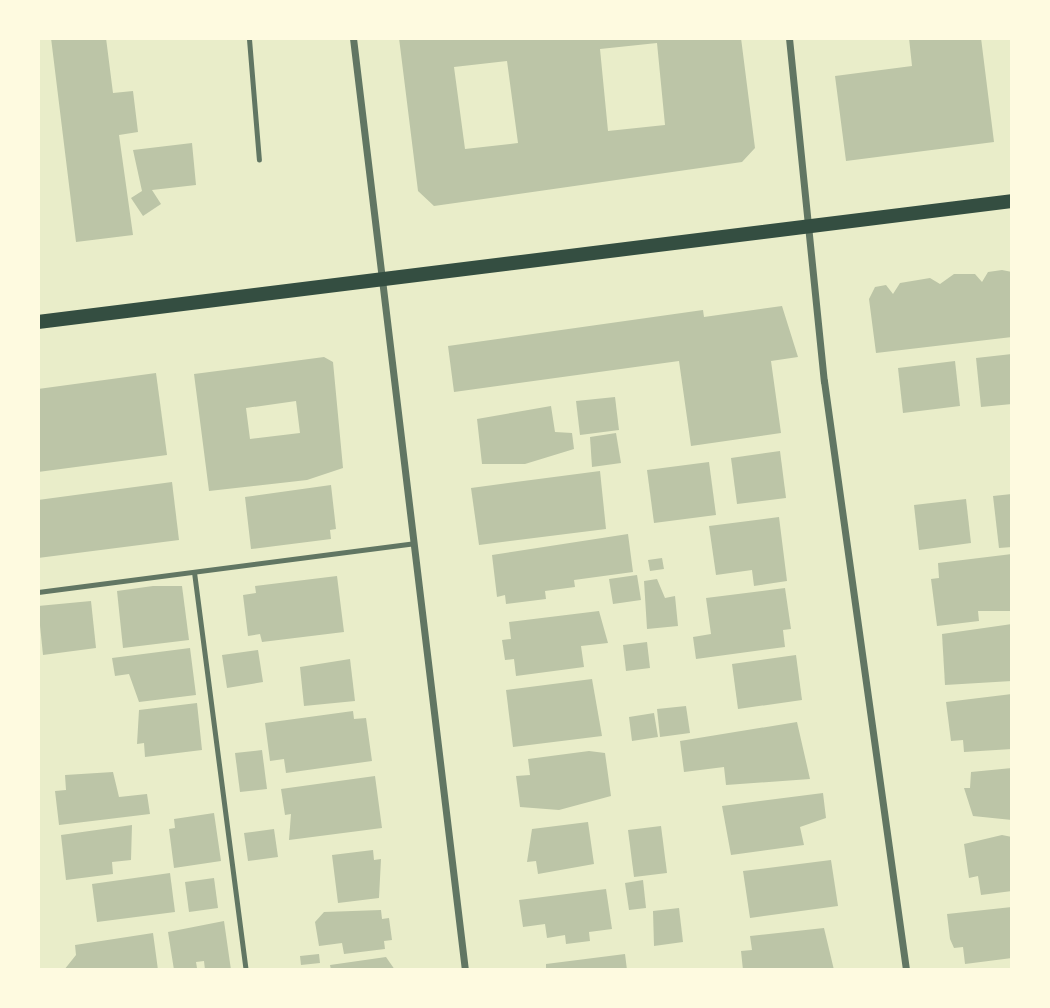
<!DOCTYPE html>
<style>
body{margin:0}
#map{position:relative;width:1050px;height:1008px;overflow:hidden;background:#e9edc9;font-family:"DejaVu Sans",sans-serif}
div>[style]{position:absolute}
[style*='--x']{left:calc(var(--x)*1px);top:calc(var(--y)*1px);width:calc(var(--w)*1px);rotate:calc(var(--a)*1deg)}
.building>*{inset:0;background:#bcc5a7}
.service>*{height:5px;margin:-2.5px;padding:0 2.5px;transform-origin:2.5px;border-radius:2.5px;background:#617663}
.minor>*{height:7px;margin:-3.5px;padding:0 3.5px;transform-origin:3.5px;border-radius:3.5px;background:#617663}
.secondary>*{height:14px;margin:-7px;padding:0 7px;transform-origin:7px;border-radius:7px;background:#344e41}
span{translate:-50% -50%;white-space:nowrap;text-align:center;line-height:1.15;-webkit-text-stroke:7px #fefae0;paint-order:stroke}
.frame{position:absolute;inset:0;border:40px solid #fefae0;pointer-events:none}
</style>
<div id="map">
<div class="building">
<div style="clip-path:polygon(51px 38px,106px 38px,113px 93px,133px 91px,138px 132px,119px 135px,133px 235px,76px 242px)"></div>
<div style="clip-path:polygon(evenodd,399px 38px,741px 38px,755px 148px,742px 162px,434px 206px,418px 191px,399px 38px,657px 43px,665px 125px,608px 131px,600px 49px,657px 43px,399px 38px,507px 61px,518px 143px,465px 149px,454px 67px,507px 61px)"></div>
<div style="clip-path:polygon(909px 38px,981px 38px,994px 142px,846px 161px,835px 76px,912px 66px)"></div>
<div style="clip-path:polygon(192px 143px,196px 185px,152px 190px,161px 204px,143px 216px,131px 198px,142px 191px,133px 150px)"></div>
<div style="clip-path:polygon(1002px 270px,1012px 272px,1012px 337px,876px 353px,869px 299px,875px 287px,886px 285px,893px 294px,900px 283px,930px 278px,940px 284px,954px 274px,975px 274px,982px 282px,988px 272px)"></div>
<div style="clip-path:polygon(782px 306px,798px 357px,771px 361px,781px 433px,691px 446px,679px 361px,454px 392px,448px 346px,703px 310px,704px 317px)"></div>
<div style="clip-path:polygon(1012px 354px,1012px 404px,981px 407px,976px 358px)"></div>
<div style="clip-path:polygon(evenodd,324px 357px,333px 362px,343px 468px,307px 480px,209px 491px,194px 374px,324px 357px,296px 401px,300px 433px,250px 439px,246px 408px,296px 401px)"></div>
<div style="clip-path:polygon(955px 361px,960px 406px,903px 413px,898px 368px)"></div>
<div style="clip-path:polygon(156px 373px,167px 455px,38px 472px,38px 389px)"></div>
<div style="clip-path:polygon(615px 397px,619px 430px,580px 435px,576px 401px)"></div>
<div style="clip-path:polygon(551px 406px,555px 432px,572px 433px,574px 449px,525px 464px,482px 464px,477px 419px)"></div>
<div style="clip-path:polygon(616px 433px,621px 463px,592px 467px,590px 437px)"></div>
<div style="clip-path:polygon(780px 451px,786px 498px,737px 504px,731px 458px)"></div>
<div style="clip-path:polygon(709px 462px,716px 515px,654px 523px,647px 470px)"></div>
<div style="clip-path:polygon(600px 471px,606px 529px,479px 545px,471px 488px)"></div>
<div style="clip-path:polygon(172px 482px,179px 540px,38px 558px,38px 500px)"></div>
<div style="clip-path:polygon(331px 485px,336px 529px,330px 530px,331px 539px,251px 549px,245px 497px)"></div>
<div style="clip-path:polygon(1012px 494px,1012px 547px,999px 548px,993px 496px)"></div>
<div style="clip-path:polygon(966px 499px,971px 543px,919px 550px,914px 505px)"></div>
<div style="clip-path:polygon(779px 517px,787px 581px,754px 586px,752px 570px,716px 575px,709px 526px)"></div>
<div style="clip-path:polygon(628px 534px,633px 572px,574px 580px,575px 587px,545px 591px,546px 599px,506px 604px,505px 595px,497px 597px,492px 555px)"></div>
<div style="clip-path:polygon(1012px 554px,1012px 611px,978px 611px,979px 621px,937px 626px,931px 579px,939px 578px,938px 563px)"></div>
<div style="clip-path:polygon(662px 558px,664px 569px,650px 571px,648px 560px)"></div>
<div style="clip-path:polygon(637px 575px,641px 600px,613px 604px,609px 579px)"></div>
<div style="clip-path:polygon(337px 576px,344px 632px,262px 642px,260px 634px,248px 636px,243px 595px,256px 593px,255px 586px)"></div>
<div style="clip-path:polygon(657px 579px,665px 598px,675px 596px,678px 626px,647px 629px,644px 581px)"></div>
<div style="clip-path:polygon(153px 586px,182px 586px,189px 640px,123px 648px,117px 591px)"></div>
<div style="clip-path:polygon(785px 588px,791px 629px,783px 630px,785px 647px,696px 659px,693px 637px,711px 634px,706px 598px)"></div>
<div style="clip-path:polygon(91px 601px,96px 648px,43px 655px,38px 606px)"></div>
<div style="clip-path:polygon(599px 611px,608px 643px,581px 646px,584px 667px,516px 676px,514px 659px,505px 660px,502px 640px,511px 639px,509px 622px)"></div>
<div style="clip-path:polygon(1012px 624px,1012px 681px,945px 685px,942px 634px)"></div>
<div style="clip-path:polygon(647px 642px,650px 668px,626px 671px,623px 645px)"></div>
<div style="clip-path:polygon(190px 648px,196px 695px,139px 702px,129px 674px,115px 676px,112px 658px)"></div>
<div style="clip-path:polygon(258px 650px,263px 682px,227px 688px,222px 655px)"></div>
<div style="clip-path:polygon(796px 655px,802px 700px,738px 709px,732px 664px)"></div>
<div style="clip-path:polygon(350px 659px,355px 701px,304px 706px,300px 667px)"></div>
<div style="clip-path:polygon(592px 679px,602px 736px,513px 747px,506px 690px)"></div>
<div style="clip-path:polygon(1012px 694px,1012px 749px,964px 752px,963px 740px,951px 741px,946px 702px)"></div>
<div style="clip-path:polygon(197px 703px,202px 750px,145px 757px,144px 743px,137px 744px,139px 710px)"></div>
<div style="clip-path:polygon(686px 706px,690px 733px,660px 737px,657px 709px)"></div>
<div style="clip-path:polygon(353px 711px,354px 719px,366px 718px,372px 761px,286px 773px,284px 759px,270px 761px,265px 723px)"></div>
<div style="clip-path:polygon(654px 713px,658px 737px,632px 741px,629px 717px)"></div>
<div style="clip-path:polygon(797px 722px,810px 779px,726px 785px,724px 767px,684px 772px,680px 741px)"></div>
<div style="clip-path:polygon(262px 750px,267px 789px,240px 792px,235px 753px)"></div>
<div style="clip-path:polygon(589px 751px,605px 753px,611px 796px,559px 810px,520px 807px,516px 776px,530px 775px,528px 759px)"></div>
<div style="clip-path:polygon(1012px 768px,1012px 820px,973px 816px,964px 788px,970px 788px,971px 772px)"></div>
<div style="clip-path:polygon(113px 772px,119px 797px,147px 794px,150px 814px,59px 825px,55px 791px,66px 790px,65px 775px)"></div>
<div style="clip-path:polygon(375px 776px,382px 828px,289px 840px,291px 814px,285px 815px,281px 789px)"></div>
<div style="clip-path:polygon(823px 793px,826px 818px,800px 827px,804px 845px,731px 855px,722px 806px)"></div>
<div style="clip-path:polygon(214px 813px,221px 861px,174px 868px,169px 829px,175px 828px,174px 819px)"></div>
<div style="clip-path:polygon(588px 822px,594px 864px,538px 874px,536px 861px,527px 862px,532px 829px)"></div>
<div style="clip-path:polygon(132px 825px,131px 860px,112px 862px,113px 874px,66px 880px,61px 835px)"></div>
<div style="clip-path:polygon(661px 826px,667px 873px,634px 877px,628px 830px)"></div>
<div style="clip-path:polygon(274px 829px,278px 857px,248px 861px,244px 833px)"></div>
<div style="clip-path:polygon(1002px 835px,1012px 837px,1012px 891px,981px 895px,978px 876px,969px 878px,964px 844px)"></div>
<div style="clip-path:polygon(373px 850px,374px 860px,381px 859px,379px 898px,338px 903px,332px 855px)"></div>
<div style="clip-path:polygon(831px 860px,838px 906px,750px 918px,743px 871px)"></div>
<div style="clip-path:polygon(170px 873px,175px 912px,97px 922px,92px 884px)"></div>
<div style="clip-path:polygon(214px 878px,218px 908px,189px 912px,185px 882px)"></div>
<div style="clip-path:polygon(643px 880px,646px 908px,629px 910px,625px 883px)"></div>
<div style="clip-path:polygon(606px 889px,612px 929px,589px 932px,590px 941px,566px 944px,565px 935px,547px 938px,545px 924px,523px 927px,519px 900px)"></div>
<div style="clip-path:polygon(1012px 907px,1012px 958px,965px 964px,963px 947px,954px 948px,950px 939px,947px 914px)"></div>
<div style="clip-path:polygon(679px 908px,683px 942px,654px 946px,653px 911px)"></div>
<div style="clip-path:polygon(381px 910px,382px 919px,389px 918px,392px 940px,384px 941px,385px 949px,344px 954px,342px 943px,319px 946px,315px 922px,324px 912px)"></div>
<div style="clip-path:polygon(224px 921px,231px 970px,205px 970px,204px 961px,196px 962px,197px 968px,174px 970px,168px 932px)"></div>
<div style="clip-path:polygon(824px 928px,834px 970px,743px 970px,741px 951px,752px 950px,750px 936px)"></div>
<div style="clip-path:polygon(153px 933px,158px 970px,64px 970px,76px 955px,75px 945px)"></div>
<div style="clip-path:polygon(319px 954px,320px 963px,301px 965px,300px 956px)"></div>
<div style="clip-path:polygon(625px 954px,627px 970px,546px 970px,546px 964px)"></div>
<div style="clip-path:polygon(386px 957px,395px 970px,331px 970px,330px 965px)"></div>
</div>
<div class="service">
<div style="--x:249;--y:39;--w:121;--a:85.3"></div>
<div style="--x:194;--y:572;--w:401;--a:82.6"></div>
<div style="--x:38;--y:592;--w:379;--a:-7.4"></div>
</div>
<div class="minor">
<div style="--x:353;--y:38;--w:939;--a:83.15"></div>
<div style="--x:789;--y:38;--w:345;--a:84.2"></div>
<div style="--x:824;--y:381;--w:595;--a:82.07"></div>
</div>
<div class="secondary">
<div style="--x:38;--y:322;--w:981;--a:-7.08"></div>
</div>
<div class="frame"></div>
</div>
